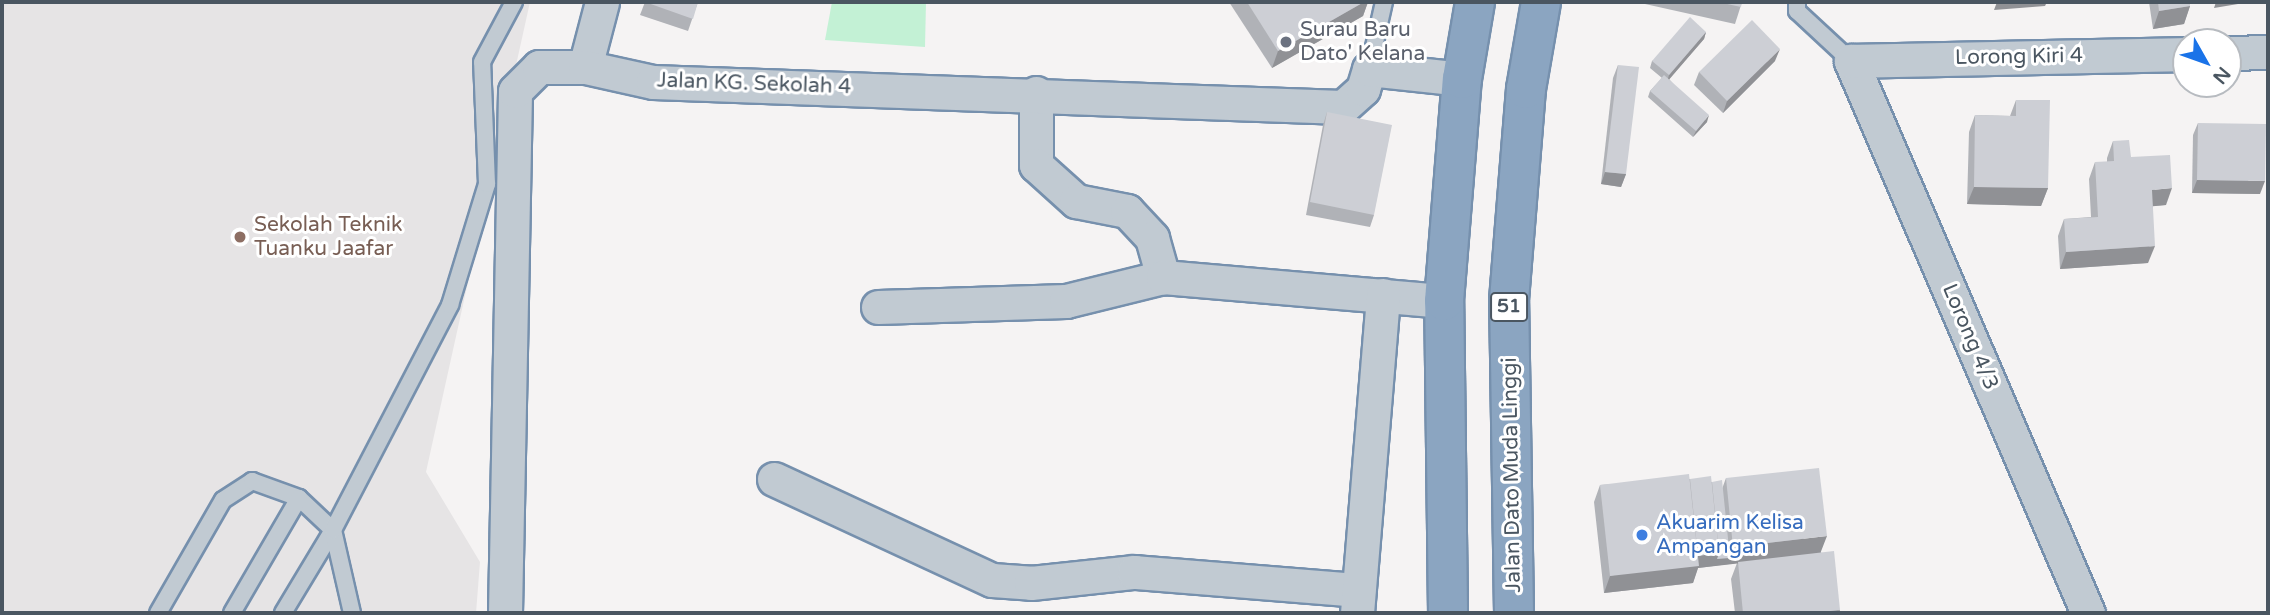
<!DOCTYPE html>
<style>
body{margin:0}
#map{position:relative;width:2270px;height:615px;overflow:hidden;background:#f5f3f3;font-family:"Varela Round",sans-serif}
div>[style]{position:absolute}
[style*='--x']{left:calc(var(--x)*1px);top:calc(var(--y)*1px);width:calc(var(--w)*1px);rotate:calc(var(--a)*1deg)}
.education>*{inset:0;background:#e6e4e5}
.green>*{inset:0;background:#c3f1d5}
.roads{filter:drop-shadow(2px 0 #7690ad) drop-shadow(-2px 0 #7690ad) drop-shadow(0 2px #7690ad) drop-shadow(0 -2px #7690ad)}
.lane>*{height:16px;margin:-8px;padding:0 8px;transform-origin:8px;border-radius:8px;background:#c1cad2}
.street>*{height:33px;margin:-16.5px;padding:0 16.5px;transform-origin:16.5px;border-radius:16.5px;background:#c1cad2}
.highway>*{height:38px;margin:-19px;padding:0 19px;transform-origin:19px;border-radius:19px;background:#8ba5c1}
.wall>*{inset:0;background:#b0b2b7}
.shaded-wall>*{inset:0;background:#909195}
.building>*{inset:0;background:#cdcfd5}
.dots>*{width:19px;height:19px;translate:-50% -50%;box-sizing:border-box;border:4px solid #fff;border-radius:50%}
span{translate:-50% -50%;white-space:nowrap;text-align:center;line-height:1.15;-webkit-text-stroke:6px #fff;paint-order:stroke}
.shield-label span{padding:2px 5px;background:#fff;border:2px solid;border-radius:5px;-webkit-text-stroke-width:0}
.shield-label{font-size:19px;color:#4a5661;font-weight:700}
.worship-label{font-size:21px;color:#5b616d}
.left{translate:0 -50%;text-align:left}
.street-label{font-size:21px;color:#4a5661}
.education-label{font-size:21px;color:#785e54}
.shop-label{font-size:21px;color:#366cbe}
.frame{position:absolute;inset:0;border:4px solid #4a5661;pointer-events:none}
.north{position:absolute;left:2172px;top:28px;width:70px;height:70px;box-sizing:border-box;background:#fff;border:2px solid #b7bbc0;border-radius:50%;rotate:130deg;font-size:19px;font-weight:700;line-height:28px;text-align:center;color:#4a5661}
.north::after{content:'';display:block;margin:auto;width:24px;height:32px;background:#1a73e8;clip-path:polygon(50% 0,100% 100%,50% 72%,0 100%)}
</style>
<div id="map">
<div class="education">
<div style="clip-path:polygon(2px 2px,530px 2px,426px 472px,480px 562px,476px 613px,2px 613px)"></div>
</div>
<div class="green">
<div style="clip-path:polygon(832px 2px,926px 2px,925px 47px,825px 40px)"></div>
</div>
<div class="roads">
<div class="lane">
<div style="--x:1797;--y:2;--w:9;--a:90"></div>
<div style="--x:1797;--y:11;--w:74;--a:42.8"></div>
<div style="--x:1369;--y:69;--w:69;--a:-77.4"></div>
<div style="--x:158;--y:613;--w:130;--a:-60.1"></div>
<div style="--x:223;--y:500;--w:35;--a:-33"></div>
<div style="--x:252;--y:481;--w:50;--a:19.9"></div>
<div style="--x:299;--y:498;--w:47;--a:43.3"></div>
<div style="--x:333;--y:530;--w:97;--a:121.1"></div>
<div style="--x:232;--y:613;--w:133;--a:-59.8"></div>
<div style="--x:352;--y:613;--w:85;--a:-102.9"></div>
<div style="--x:333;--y:530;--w:254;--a:-62.5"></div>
<div style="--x:450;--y:305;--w:127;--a:-73"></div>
<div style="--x:487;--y:184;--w:122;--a:-92.3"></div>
<div style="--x:482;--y:62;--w:68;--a:-61.9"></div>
</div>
<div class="street">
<div style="--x:2228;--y:53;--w:40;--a:-1.4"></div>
<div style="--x:585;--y:67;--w:67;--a:-75.3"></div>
<div style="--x:1036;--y:93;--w:72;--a:90"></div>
<div style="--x:1036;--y:165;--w:54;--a:42"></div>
<div style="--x:1076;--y:201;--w:52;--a:11.1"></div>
<div style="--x:1127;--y:211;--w:37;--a:47"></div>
<div style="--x:1152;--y:238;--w:41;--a:74.2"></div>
<div style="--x:878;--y:307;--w:188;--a:-1.8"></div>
<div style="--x:1066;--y:301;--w:100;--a:-13.9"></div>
<div style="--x:1163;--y:277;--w:282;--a:4.9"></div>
<div style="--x:774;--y:479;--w:240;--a:24.9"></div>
<div style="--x:992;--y:580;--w:39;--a:4"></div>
<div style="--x:1031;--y:583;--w:104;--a:-6.1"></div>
<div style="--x:1134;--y:572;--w:225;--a:4.6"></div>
<div style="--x:505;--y:613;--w:522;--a:-88.9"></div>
<div style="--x:515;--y:91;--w:34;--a:-45"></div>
<div style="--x:539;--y:67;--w:46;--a:0"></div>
<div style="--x:585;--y:67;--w:70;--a:12.4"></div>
<div style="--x:653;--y:82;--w:690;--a:2.08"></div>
<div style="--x:1343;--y:107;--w:27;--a:-42"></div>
<div style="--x:1363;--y:89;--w:21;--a:-73"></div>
<div style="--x:1369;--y:69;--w:94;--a:6.1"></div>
<div style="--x:1357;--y:613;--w:319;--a:-85.3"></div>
<div style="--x:2088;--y:613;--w:601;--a:-113.24"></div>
<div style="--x:1851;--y:61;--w:335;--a:-1.2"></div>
</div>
<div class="highway">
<div style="--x:1448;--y:613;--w:312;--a:-90.7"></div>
<div style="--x:1444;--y:301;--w:223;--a:-85.4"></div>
<div style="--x:1462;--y:79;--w:78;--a:-80.4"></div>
<div style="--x:1514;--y:613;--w:313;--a:-90.9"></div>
<div style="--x:1509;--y:300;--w:212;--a:-85.4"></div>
<div style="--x:1526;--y:89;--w:88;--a:-80.2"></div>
</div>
</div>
<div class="wall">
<div style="clip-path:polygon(645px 2px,698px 2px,688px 31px,640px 15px)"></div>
<div style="clip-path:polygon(1229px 2px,1368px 2px,1363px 16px,1272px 68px)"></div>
<div style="clip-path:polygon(1636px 2px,1742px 2px,1735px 24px)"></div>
<div style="clip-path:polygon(2149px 2px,2190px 2px,2190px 6px,2184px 24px,2153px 29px)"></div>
<div style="clip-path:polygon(1706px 32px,1704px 39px,1669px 79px,1707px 122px,1693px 137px,1648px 97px,1650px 91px,1662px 78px,1650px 68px,1652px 61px)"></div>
<div style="clip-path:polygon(1775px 61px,1723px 113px,1694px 85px,1699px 72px)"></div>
<div style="clip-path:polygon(1618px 65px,1626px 174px,1621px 187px,1601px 184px,1613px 78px)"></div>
<div style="clip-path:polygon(2016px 100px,2048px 188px,2041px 206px,1967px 204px,1969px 132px,1975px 115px,2010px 116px)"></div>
<div style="clip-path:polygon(1327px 112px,1374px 215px,1370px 227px,1306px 215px,1323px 125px)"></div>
<div style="clip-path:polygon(2198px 123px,2260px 194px,2192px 193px,2193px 135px)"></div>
<div style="clip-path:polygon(2113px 141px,2131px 157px,2166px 205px,2153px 206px,2148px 263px,2060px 269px,2058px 236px,2064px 219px,2091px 217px,2089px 179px,2095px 162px,2107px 162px,2107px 158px)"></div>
<div style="clip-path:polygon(1726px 478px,1821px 552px,1839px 613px,1735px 613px,1731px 579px,1737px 563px,1698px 568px,1693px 583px,1604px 593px,1594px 502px,1600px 485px,1690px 479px,1712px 482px,1722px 489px)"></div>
</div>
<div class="shaded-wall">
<div style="clip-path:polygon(1364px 2px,1368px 2px,1363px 16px,1272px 68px,1278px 51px)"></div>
<div style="clip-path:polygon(1997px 2px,2047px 2px,2045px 6px,1994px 10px)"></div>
<div style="clip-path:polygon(2216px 2px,2250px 2px,2214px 8px)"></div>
<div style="clip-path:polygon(2190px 6px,2184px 24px,2153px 29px,2159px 11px)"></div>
<div style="clip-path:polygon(1706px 32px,1704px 39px,1667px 82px,1669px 75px)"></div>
<div style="clip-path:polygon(1780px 49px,1775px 61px,1723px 113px,1727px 101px)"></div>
<div style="clip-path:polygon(1709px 115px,1707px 122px,1693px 137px,1696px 131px)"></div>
<div style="clip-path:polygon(1605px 172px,1626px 174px,1621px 187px,1601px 184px)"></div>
<div style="clip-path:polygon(2197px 180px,2265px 181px,2260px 194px,2192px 193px)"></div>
<div style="clip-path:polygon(1974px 187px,2048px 188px,2041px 206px,1967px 204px)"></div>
<div style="clip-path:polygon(2172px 188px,2166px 205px,2145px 207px,2152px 190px)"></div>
<div style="clip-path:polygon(2155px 246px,2148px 263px,2060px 269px,2066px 252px)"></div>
<div style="clip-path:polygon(1827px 536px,1820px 554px,1698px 568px,1693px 583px,1604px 593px,1610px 576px,1696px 556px,1719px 553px,1730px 558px,1733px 547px)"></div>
<div style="clip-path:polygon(1840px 610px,1839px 613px,1811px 613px)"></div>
</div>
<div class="building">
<div style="clip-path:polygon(645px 2px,698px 2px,693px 19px)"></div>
<div style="clip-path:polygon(1247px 2px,1364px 2px,1278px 51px)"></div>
<div style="clip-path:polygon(1718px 2px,1742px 2px,1741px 7px)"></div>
<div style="clip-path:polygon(2158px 2px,2190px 2px,2190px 6px,2159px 11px)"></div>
<div style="clip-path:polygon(1690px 17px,1706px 32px,1669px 75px,1652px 61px)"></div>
<div style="clip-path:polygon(1752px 20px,1780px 49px,1727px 101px,1699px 72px)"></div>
<div style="clip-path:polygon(1618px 65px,1639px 67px,1626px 174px,1605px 172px)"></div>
<div style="clip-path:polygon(1664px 75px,1709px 115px,1696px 131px,1650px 91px)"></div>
<div style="clip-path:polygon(2016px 100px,2050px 100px,2048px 188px,1974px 187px,1975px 115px,2016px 116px)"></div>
<div style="clip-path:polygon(1327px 112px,1392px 125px,1374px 215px,1310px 202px)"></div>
<div style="clip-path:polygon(2198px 123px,2266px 124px,2265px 181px,2197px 180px)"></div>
<div style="clip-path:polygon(2129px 140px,2131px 157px,2170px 155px,2172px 188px,2152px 190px,2155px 246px,2066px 252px,2064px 219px,2098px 217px,2095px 162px,2114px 161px,2113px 141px)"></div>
<div style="clip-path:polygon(1819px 468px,1827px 536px,1733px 547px,1726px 478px)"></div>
<div style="clip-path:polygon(1689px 474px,1699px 566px,1610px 576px,1600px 485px)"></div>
<div style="clip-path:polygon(1711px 476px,1719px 553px,1698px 556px,1690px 479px)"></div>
<div style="clip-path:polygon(1722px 480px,1730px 558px,1717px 559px,1719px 553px,1712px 482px)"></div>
<div style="clip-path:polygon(1834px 551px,1840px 610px,1811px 613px,1743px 613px,1738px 562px)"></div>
</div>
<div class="dots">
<div style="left:1286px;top:42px;background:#6b7280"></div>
<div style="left:240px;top:237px;background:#8d6e63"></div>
<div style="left:1642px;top:535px;background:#3f7fe0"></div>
</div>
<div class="shield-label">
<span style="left:1509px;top:307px">51</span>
</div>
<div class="worship-label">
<span class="left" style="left:1300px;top:42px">Surau Baru<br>Dato' Kelana</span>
</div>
<div class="street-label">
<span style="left:2019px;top:57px;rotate:-1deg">Lorong Kiri 4</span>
<span style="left:754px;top:84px;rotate:2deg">Jalan KG. Sekolah 4</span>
<span style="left:1970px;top:337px;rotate:67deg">Lorong 4/3</span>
<span style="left:1512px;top:475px;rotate:-91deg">Jalan Dato Muda Linggi</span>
</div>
<div class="education-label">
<span class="left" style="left:254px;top:237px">Sekolah Teknik<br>Tuanku Jaafar</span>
</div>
<div class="shop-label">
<span class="left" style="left:1656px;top:535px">Akuarim Kelisa<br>Ampangan</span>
</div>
<div class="frame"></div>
<div class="north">N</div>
</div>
